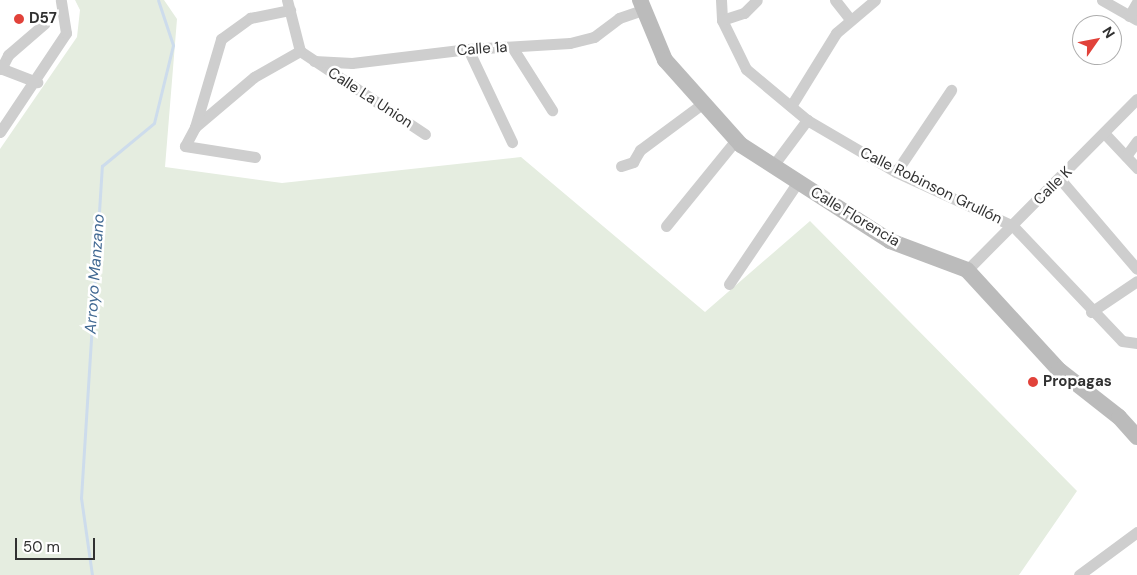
<!DOCTYPE html>
<meta charset="utf-8">
<style>
body{margin:0}
#map{position:relative;width:1137px;height:575px;overflow:hidden;background:#fff;font-family:"DM Sans",sans-serif}
div>[style]{position:absolute}
[style*='--x']{left:calc(var(--x)*1px);top:calc(var(--y)*1px);width:calc(var(--w)*1px);rotate:calc(var(--a)*1deg)}
.green>*{inset:0;background:#e5ede0}
.stream>*{height:3px;margin:-1.5px;padding:0 1.5px;transform-origin:1.5px;border-radius:1.5px;background:#cddcec}
.street>*{height:11px;margin:-5.5px;padding:0 5.5px;transform-origin:5.5px;border-radius:5.5px;background:#cecece}
.secondary>*{height:16px;margin:-8px;padding:0 8px;transform-origin:8px;border-radius:8px;background:#bbb}
.dots>*{width:14px;height:14px;translate:-50% -50%;box-sizing:border-box;border:2px solid #fff;border-radius:50%}
span{translate:-50% -50%;white-space:nowrap;text-align:center;line-height:1.15;-webkit-text-stroke:5px #fff;paint-order:stroke}
.poi-label{font-size:15px;color:#313131;font-weight:700}
.left{translate:0 -50%;text-align:left}
.street-label{font-size:15px;color:#313131}
.water-label{font-size:16px;color:#406892;font-style:italic}
.north{position:absolute;left:1072px;top:15px;width:50px;height:50px;box-sizing:border-box;background:#fff;border:1px solid #adadad;border-radius:50%;rotate:57deg;font-size:14px;font-weight:700;line-height:20px;text-align:center;color:#313131}
.north::after{content:'';display:block;margin:auto;width:18px;height:22px;background:#e1423a;clip-path:polygon(50% 0,100% 100%,50% 72%,0 100%)}
.scale{position:absolute;left:15px;top:538px;width:80px;height:22px;box-sizing:border-box;border:2px solid #313131;border-top:0;padding-left:6px;font-size:15px;line-height:18px;white-space:nowrap;color:#313131;-webkit-text-stroke:4px #fff;paint-order:stroke}
</style>
<div id="map">
<div class="green">
<div style="clip-path:polygon(75px 0,164px 0,177px 19px,165px 167px,282px 183px,521px 157px,705px 312px,810px 221px,1077px 491px,1019px 575px,0 575px,0 149px,77px 37px,80px 10px)"></div>
</div>
<div class="stream">
<div style="--x:92;--y:575;--w:78;--a:-98.1"></div>
<div style="--x:81;--y:498;--w:333;--a:-86.4"></div>
<div style="--x:102;--y:166;--w:67;--a:-39.6"></div>
<div style="--x:154;--y:123;--w:80;--a:-76.3"></div>
<div style="--x:173;--y:45;--w:47;--a:-108.4"></div>
</div>
<div class="street">
<div style="--x:287;--y:0;--w:53;--a:75.7"></div>
<div style="--x:300;--y:51;--w:150;--a:33.6"></div>
<div style="--x:721;--y:0;--w:20;--a:87"></div>
<div style="--x:722;--y:20;--w:55;--a:63.9"></div>
<div style="--x:746;--y:69;--w:80;--a:39.9"></div>
<div style="--x:807;--y:120;--w:103;--a:30.3"></div>
<div style="--x:896;--y:172;--w:129;--a:24.8"></div>
<div style="--x:1013;--y:226;--w:158;--a:46.5"></div>
<div style="--x:1122;--y:341;--w:15;--a:8"></div>
<div style="--x:835;--y:0;--w:23;--a:52"></div>
<div style="--x:1102;--y:0;--w:40;--a:29.7"></div>
<div style="--x:1129;--y:16;--w:16;--a:-60"></div>
<div style="--x:722;--y:20;--w:23;--a:-18"></div>
<div style="--x:744;--y:13;--w:18;--a:-45"></div>
<div style="--x:512;--y:47;--w:75;--a:57.6"></div>
<div style="--x:468;--y:49;--w:103;--a:64.7"></div>
<div style="--x:314;--y:61;--w:38;--a:3"></div>
<div style="--x:352;--y:63;--w:117;--a:-6.9"></div>
<div style="--x:468;--y:49;--w:102;--a:-3.4"></div>
<div style="--x:570;--y:43;--w:25;--a:-14"></div>
<div style="--x:594;--y:37;--w:31;--a:-37"></div>
<div style="--x:619;--y:18;--w:24;--a:-19"></div>
<div style="--x:0;--y:68;--w:40;--a:21"></div>
<div style="--x:1;--y:69;--w:16;--a:-63"></div>
<div style="--x:8;--y:55;--w:48;--a:-40.7"></div>
<div style="--x:791;--y:106;--w:86;--a:-58.3"></div>
<div style="--x:836;--y:33;--w:51;--a:-40.2"></div>
<div style="--x:195;--y:127;--w:77;--a:-40.3"></div>
<div style="--x:254;--y:77;--w:53;--a:-29.5"></div>
<div style="--x:0;--y:132;--w:119;--a:-56.3"></div>
<div style="--x:66;--y:33;--w:33;--a:-99"></div>
<div style="--x:1105;--y:134;--w:47;--a:46.7"></div>
<div style="--x:1126;--y:156;--w:19;--a:-54"></div>
<div style="--x:255;--y:157;--w:71;--a:-171.1"></div>
<div style="--x:185;--y:146;--w:21;--a:-62"></div>
<div style="--x:195;--y:127;--w:92;--a:-73.5"></div>
<div style="--x:221;--y:39;--w:36;--a:-36"></div>
<div style="--x:250;--y:18;--w:41;--a:-11.3"></div>
<div style="--x:621;--y:166;--w:13;--a:-18"></div>
<div style="--x:633;--y:162;--w:14;--a:-60"></div>
<div style="--x:640;--y:150;--w:77;--a:-36.6"></div>
<div style="--x:772;--y:167;--w:59;--a:-53.3"></div>
<div style="--x:896;--y:172;--w:99;--a:-56.1"></div>
<div style="--x:1060;--y:179;--w:118;--a:49.5"></div>
<div style="--x:666;--y:226;--w:111;--a:-50.9"></div>
<div style="--x:967;--y:270;--w:241;--a:-45.2"></div>
<div style="--x:729;--y:284;--w:122;--a:-56"></div>
<div style="--x:1091;--y:312;--w:55;--a:-34"></div>
<div style="--x:1079;--y:575;--w:72;--a:-36.6"></div>
</div>
<div class="secondary">
<div style="--x:640;--y:0;--w:65;--a:67.4"></div>
<div style="--x:665;--y:60;--w:114;--a:48.2"></div>
<div style="--x:741;--y:145;--w:177;--a:32.8"></div>
<div style="--x:890;--y:241;--w:82;--a:20.6"></div>
<div style="--x:967;--y:270;--w:136;--a:47.4"></div>
<div style="--x:1059;--y:370;--w:76;--a:38.1"></div>
<div style="--x:1119;--y:417;--w:27;--a:48"></div>
</div>
<div class="dots">
<div style="left:19px;top:19px;background:#e1423a"></div>
<div style="left:1033px;top:382px;background:#e1423a"></div>
</div>
<div class="poi-label">
<span class="left" style="left:29px;top:19px">D57</span>
<span class="left" style="left:1043px;top:382px">Propagas</span>
</div>
<div class="street-label">
<span style="left:482px;top:49px;rotate:-4deg">Calle 1a</span>
<span style="left:370px;top:98px;rotate:33deg">Calle La Union</span>
<span style="left:931px;top:186px;rotate:26deg">Calle Robinson Grullón</span>
<span style="left:1053px;top:186px;rotate:-45deg">Calle K</span>
<span style="left:855px;top:217px;rotate:31deg">Calle Florencia</span>
</div>
<div class="water-label">
<span style="left:95px;top:274px;rotate:-86deg">Arroyo Manzano</span>
</div>
<div class="north">N</div>
<div class="scale">50 m</div>
</div>
